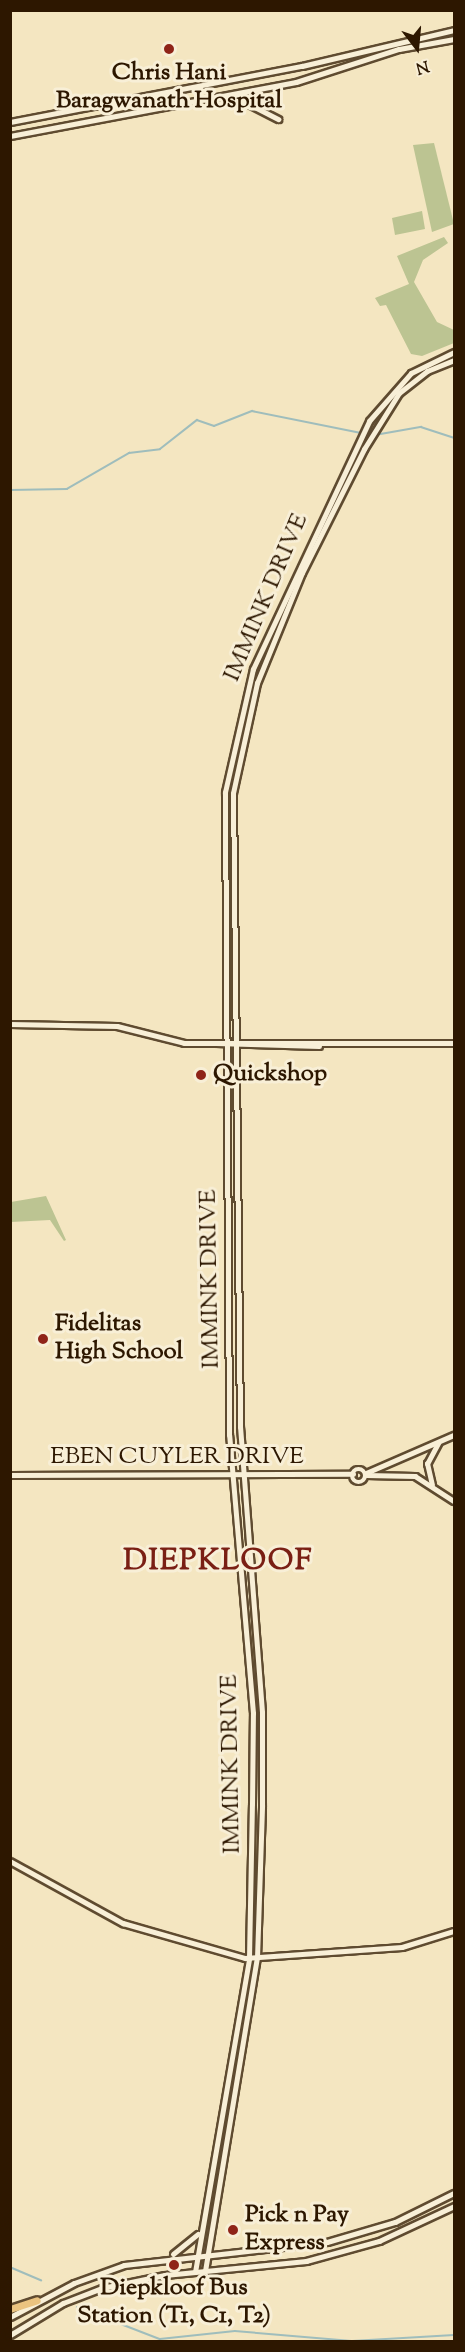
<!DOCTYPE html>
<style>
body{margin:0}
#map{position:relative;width:465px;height:2352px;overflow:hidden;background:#f4e6c1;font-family:"Sorts Mill Goudy",serif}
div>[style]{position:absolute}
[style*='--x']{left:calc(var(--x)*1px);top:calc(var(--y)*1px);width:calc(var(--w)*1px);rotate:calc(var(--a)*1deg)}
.green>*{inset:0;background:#bcc492}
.stream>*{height:1.5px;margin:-0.75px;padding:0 0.75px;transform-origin:0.75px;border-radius:0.75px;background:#9fbdbc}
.roads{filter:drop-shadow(2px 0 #5f4b30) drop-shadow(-2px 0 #5f4b30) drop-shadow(0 2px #5f4b30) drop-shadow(0 -2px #5f4b30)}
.tertiary>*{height:4.5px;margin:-2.25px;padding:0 2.25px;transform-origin:2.25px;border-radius:2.25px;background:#f8efd7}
.tertiary>.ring{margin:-2.25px;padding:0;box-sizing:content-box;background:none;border:4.5px solid #f8efd7;border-radius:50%}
.secondary>*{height:5px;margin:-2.5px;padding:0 2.5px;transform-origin:2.5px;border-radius:2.5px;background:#f8efd7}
.motorway>*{height:7px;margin:-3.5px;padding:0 3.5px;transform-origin:3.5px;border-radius:3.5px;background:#eac380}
.dots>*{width:16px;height:16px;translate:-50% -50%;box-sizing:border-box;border:3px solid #f8efd7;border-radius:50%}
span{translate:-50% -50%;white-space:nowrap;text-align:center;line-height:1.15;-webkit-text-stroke:6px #f8efd7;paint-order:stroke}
.poi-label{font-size:24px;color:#2d1700;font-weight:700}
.left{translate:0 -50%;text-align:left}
.street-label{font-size:24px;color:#2d1700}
.district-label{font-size:30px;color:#7a1f14;font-weight:700;letter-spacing:1.5px}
.frame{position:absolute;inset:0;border:12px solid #2d1700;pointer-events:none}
.north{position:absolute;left:387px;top:18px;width:60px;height:60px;-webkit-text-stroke:4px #f8efd7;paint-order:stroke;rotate:164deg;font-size:16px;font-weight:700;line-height:24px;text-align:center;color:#2d1700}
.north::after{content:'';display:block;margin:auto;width:21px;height:27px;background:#2d1700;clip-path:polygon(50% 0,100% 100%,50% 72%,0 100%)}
</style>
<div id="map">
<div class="green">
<div style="clip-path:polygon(434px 143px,454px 224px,432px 232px,413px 145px)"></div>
<div style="clip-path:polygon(422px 211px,425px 229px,395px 235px,392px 218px)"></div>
<div style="clip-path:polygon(444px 237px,448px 243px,423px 260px,414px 282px,437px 322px,454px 330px,454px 343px,422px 356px,411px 354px,386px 305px,380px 306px,375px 298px,409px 284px,397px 256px)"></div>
<div style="clip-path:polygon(46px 1196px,66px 1240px,64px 1241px,50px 1220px,11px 1222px,11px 1202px)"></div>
</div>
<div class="stream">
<div style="--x:375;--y:435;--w:47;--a:-9.9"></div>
<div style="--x:421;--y:427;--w:35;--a:18"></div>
<div style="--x:10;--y:490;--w:57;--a:-1"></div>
<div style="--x:67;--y:489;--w:72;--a:-30.1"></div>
<div style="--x:129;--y:453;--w:31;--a:-7"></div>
<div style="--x:160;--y:449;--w:47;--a:-38.1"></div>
<div style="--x:197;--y:420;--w:18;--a:19"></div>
<div style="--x:214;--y:426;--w:41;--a:-21.5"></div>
<div style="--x:252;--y:411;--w:111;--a:11.4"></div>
<div style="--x:10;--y:2267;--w:34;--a:23"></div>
<div style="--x:77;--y:2307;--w:89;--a:21.1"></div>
<div style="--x:160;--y:2339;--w:75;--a:-6.1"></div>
<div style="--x:235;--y:2331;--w:117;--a:4.9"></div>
<div style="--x:352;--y:2341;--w:102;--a:-3.4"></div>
</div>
<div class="roads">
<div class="tertiary">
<div class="ring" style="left:352px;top:1469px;width:9.5px;height:9.5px"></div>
<div style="--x:366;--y:1473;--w:96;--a:-23.4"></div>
<div style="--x:10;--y:1475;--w:343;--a:-0.2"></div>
<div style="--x:366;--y:1475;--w:49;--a:1.2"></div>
<div style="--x:415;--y:1476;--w:46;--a:32.7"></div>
<div style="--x:432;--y:1485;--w:22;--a:-103"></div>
<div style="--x:427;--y:1464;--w:24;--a:-62"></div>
<div style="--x:10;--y:1861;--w:129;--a:28.8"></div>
<div style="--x:123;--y:1923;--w:127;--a:16"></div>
<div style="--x:245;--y:1958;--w:157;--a:-4"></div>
<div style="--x:402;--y:1947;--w:54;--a:-17.1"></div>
</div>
<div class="secondary">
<div style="--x:233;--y:96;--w:51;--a:27.1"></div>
<div style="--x:10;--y:122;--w:297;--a:-10.9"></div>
<div style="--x:302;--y:66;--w:156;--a:-13.3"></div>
<div style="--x:10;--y:136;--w:291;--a:-10.7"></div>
<div style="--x:296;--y:82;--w:108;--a:-17.8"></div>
<div style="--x:399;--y:49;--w:56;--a:-10.3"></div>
<div style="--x:10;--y:1024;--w:107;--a:1.1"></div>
<div style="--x:117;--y:1026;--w:69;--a:14.2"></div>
<div style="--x:184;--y:1043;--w:270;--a:0"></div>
<div style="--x:216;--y:1043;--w:103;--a:1.7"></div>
<div style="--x:173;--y:2254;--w:32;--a:-39"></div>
<div style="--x:205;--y:2271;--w:317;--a:-80.6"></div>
<div style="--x:257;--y:1958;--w:153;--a:-88.1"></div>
<div style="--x:262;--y:1805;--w:93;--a:-90"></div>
<div style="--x:262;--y:1712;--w:286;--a:-94.4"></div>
<div style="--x:240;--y:1427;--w:634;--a:-90.63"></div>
<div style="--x:233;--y:793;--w:113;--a:-77.7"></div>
<div style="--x:257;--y:683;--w:119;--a:-67.8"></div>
<div style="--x:302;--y:573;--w:139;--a:-63.4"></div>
<div style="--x:364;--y:449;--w:66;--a:-58"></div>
<div style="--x:399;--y:393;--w:36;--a:-38"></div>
<div style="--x:427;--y:371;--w:29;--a:-22"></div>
<div style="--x:195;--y:2272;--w:319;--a:-80.2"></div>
<div style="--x:249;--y:1958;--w:154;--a:-88.9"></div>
<div style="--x:252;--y:1804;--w:91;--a:-89.4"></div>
<div style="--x:253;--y:1713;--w:279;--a:-94.9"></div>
<div style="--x:229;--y:1435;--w:643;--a:-90.36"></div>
<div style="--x:225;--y:792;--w:126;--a:-77.2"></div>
<div style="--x:253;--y:669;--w:274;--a:-64.9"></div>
<div style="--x:369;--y:421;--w:64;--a:-48.8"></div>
<div style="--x:411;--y:373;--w:48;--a:-26"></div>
<div style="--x:10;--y:2317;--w:72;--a:-28"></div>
<div style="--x:74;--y:2283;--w:53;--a:-19.8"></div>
<div style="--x:124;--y:2265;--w:204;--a:-6.5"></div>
<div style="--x:327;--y:2242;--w:71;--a:-16.4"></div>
<div style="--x:395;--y:2222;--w:66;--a:-26.2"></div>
<div style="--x:10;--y:2335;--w:62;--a:-31.1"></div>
<div style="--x:63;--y:2303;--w:42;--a:-21"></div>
<div style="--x:102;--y:2288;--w:64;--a:-11.7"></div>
<div style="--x:165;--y:2275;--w:142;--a:-5.7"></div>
<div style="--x:306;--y:2261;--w:76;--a:-15.3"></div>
<div style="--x:379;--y:2241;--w:83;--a:-25"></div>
</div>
<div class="motorway">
<div style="--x:10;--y:2309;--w:28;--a:-18"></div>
</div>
</div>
<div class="dots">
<div style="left:169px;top:49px;background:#8f2418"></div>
<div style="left:201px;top:1075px;background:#8f2418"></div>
<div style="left:43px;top:1339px;background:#8f2418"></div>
<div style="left:233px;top:2230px;background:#8f2418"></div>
<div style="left:174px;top:2265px;background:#8f2418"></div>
</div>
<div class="poi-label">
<span style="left:169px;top:88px">Chris Hani<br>Baragwanath Hospital</span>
<span class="left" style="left:213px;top:1075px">Quickshop</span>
<span class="left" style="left:55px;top:1339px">Fidelitas<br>High School</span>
<span class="left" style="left:245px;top:2230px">Pick n Pay<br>Express</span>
<span style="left:174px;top:2303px">Diepkloof Bus<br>Station (T1, C1, T2)</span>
</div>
<div class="street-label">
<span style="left:267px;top:598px;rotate:-67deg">IMMINK DRIVE</span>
<span style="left:211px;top:1279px;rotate:-91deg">IMMINK DRIVE</span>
<span style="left:177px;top:1458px">EBEN CUYLER DRIVE</span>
<span style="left:232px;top:1764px;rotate:-91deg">IMMINK DRIVE</span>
</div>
<div class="district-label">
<span style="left:218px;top:1562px">DIEPKLOOF</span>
</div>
<div class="frame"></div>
<div class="north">N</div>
</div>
